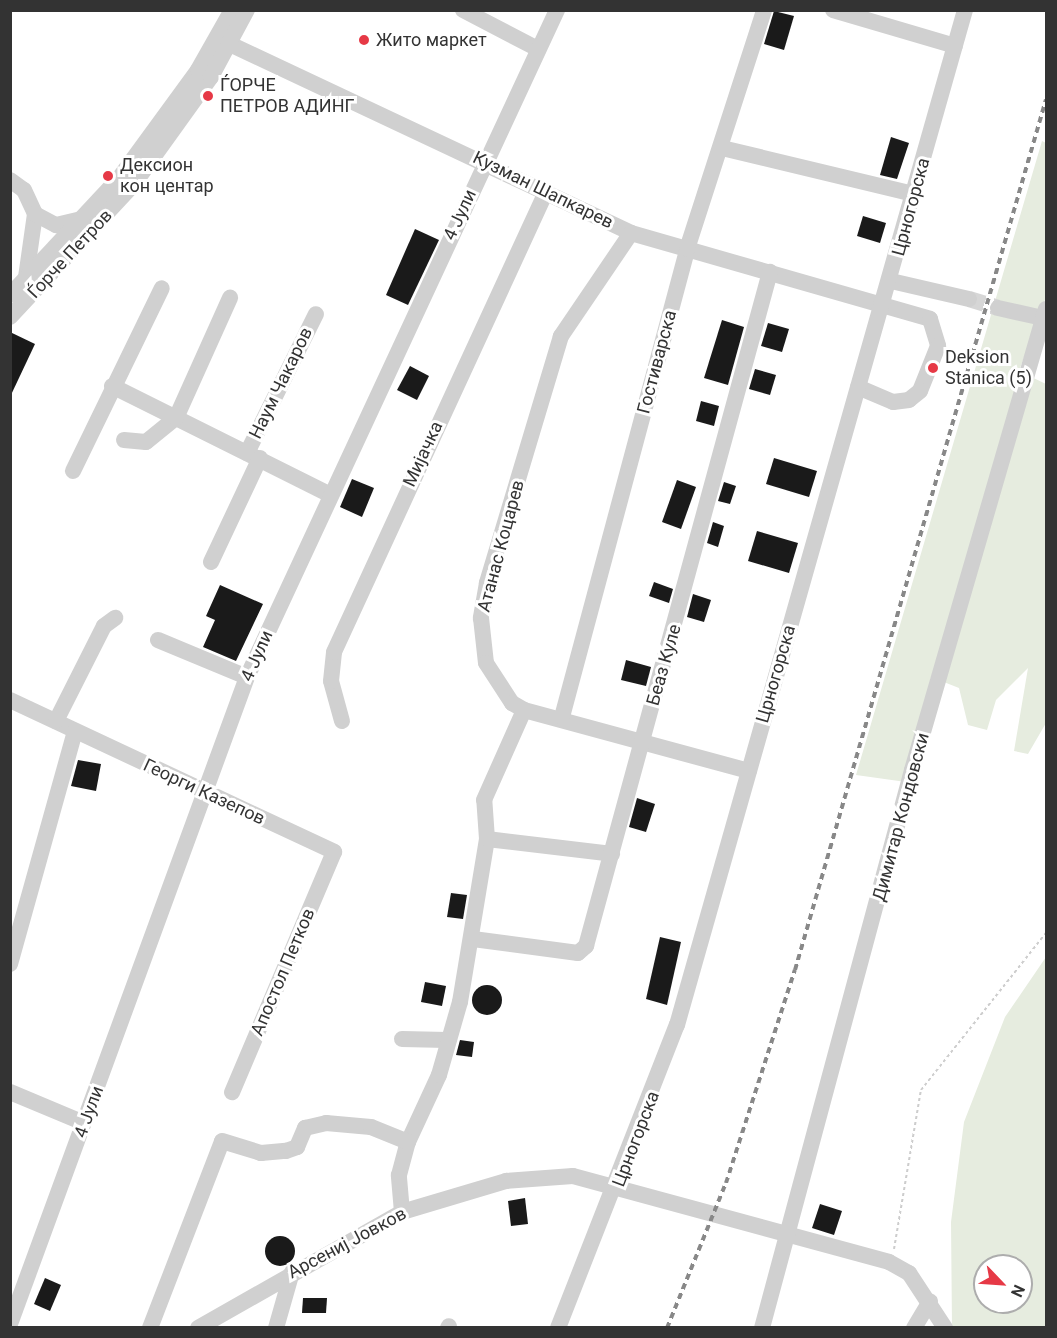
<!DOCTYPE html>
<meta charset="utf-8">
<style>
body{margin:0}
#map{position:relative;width:1057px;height:1338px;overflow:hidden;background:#fff;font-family:Roboto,sans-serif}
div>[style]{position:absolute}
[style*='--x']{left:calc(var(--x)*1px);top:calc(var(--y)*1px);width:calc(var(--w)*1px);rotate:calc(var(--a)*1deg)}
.green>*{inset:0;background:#e6ecdf}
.building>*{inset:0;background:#1a1a1a}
.round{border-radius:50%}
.minor-tunnel>*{height:16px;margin-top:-8px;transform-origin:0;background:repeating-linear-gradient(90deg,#d6d6d6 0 16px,transparent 0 24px)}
.path>*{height:2px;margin-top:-1px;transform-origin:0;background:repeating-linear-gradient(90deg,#cdcdcd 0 3px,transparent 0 6px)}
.minor>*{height:16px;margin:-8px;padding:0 8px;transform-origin:8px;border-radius:8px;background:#d0d0d0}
.rail>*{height:4px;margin-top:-2px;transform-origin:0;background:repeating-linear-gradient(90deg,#888 0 6px,transparent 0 10.5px)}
.dots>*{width:16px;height:16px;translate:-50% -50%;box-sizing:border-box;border:3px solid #fff;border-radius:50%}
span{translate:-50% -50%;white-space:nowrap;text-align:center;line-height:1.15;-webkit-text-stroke:6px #fff;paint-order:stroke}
.poi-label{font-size:18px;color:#333}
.left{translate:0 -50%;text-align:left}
.street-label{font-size:18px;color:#333}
.frame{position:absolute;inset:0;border:12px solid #333;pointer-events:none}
.north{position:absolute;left:973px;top:1254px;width:60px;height:60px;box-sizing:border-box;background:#fff;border:2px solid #adadad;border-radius:50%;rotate:115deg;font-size:16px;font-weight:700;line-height:24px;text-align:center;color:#333}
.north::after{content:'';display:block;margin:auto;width:21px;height:27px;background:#e63946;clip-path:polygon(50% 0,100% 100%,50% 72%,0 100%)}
</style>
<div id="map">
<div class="green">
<div style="clip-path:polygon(1042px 141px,1046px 143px,1046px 297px,1019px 371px,1046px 384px,1046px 723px,1028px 754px,1014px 751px,1028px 668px,996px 700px,987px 730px,968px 725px,959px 688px,931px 677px,906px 782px,856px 775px)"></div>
<div style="clip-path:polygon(evenodd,1046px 957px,1046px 1327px,952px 1328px,951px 1222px,964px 1122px,1005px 1017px,1046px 957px,985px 1266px,1021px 1266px,1021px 1302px,985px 1302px,985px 1266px)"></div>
</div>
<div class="building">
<div style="clip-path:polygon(774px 11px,794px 16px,784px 50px,764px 44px)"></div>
<div style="clip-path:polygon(891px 137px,909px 143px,897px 179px,880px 175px)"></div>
<div style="clip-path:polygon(863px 216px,886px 223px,880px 243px,857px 236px)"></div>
<div style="clip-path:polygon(415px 229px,439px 240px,408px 305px,386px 295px)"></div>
<div style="clip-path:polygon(722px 320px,744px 327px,728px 385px,704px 378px)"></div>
<div style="clip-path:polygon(768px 323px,789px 329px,782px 352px,761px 346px)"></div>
<div style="clip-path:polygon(10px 332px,35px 344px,10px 397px)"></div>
<div style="clip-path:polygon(410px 366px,429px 376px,417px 400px,397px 390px)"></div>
<div style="clip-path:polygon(755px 369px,776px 375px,770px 395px,749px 389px)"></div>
<div style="clip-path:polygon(701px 401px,719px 406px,714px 426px,696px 421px)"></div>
<div style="clip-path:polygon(774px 458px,817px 471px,809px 497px,766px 484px)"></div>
<div style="clip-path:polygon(352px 479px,374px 488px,362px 517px,340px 507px)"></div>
<div style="clip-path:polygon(677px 480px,696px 487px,681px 529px,662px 522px)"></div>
<div style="clip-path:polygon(724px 482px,736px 486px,730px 504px,718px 501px)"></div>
<div style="clip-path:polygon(713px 522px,724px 526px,718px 547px,707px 543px)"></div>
<div style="clip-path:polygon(757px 531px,798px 543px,789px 573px,748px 561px)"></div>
<div style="clip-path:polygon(654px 582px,673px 589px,669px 603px,649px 596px)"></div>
<div style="clip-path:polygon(220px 585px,263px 604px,236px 661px,203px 647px,215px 620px,206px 616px)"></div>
<div style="clip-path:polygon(693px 594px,711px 600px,704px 622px,687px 617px)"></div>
<div style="clip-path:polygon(626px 660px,651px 667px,646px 686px,621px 680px)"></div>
<div style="clip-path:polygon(78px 760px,101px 764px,96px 791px,71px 786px)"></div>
<div style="clip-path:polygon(637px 798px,655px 804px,646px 832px,629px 827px)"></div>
<div style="clip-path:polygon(451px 893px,467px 895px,463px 919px,447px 917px)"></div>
<div style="clip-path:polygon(660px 937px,681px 942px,667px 1005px,646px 999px)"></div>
<div style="clip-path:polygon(425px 982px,446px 986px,442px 1006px,421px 1002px)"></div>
<div class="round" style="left:472px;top:985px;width:30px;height:30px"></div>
<div style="clip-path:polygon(460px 1040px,474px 1042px,472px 1057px,456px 1055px)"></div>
<div style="clip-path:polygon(525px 1198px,528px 1224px,511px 1226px,508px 1201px)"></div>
<div style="clip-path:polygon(820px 1204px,842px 1211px,834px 1235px,812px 1228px)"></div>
<div class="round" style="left:265px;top:1236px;width:30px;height:30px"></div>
<div style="clip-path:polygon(45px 1278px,61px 1285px,50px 1311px,34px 1304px)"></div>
<div style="clip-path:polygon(303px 1298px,327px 1298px,326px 1313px,302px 1313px)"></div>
</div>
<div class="minor-tunnel">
<div style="--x:969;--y:299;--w:30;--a:17"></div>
</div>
<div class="path">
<div style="--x:894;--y:1249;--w:161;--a:-80.4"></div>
<div style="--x:921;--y:1090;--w:201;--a:-51.5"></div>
</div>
<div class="minor">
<div style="--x:463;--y:10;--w:85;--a:27.5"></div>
<div style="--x:833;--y:10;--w:127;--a:16.4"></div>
<div style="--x:217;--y:38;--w:458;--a:25.2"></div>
<div style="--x:631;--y:233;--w:311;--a:16"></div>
<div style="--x:930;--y:319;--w:28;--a:73"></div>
<div style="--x:938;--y:346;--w:48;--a:111.8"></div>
<div style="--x:920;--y:391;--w:14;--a:141"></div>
<div style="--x:909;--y:400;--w:16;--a:173"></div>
<div style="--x:893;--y:402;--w:38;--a:-157"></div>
<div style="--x:722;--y:148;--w:196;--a:13.5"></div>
<div style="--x:10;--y:180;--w:17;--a:36"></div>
<div style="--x:24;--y:190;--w:26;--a:65"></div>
<div style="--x:35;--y:214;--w:64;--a:98.1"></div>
<div style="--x:35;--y:214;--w:24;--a:28"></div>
<div style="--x:56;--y:225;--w:26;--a:-13"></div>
<div style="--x:631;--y:233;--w:125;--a:124.2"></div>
<div style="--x:561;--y:336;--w:258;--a:106.7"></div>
<div style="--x:487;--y:583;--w:36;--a:100"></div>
<div style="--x:481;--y:618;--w:45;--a:83.7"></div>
<div style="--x:486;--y:663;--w:48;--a:57"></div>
<div style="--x:512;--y:703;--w:14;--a:30"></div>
<div style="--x:524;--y:710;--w:233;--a:15.2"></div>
<div style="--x:891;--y:281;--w:80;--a:13"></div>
<div style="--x:10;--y:295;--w:161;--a:-47"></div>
<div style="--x:120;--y:177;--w:132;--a:-53.9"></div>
<div style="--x:198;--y:70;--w:69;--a:-60.5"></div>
<div style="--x:998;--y:308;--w:46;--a:12.5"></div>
<div style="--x:10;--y:317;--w:182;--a:-47"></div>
<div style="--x:134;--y:184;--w:132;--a:-54.3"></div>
<div style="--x:211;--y:77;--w:76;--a:-61.8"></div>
<div style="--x:112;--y:386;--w:242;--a:26.5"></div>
<div style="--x:124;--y:440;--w:22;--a:5"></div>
<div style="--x:146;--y:442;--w:38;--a:-39"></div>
<div style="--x:176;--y:418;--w:132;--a:-65.8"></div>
<div style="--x:247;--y:453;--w:155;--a:-63.6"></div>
<div style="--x:73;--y:471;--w:203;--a:-64.1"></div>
<div style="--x:211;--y:562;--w:115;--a:-64.8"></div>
<div style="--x:158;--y:640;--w:96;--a:22.6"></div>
<div style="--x:10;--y:700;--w:358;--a:25.1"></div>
<div style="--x:334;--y:852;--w:261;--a:113"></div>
<div style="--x:562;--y:717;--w:484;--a:-75"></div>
<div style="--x:687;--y:249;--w:251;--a:-72.1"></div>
<div style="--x:56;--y:721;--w:106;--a:-63.2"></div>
<div style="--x:104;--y:626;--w:14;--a:-36"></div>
<div style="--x:342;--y:721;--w:41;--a:-105.4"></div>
<div style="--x:331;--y:681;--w:29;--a:-84"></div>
<div style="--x:334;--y:652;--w:504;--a:-65.26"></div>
<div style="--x:487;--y:839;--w:126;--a:6.8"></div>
<div style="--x:473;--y:939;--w:106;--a:7.6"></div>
<div style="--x:578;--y:953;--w:11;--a:-41"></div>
<div style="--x:586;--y:946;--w:699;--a:-74.73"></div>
<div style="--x:10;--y:964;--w:242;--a:-74.4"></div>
<div style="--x:402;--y:1039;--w:45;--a:1.3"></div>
<div style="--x:10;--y:1092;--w:80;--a:22.7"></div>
<div style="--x:402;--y:1212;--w:37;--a:-95"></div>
<div style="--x:399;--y:1175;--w:34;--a:-75"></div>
<div style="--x:408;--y:1142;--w:74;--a:-65.2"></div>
<div style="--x:439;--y:1075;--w:76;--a:-74"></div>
<div style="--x:460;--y:1002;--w:165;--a:-80.6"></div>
<div style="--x:487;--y:839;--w:39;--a:-94"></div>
<div style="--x:484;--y:800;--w:98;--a:-66"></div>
<div style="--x:10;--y:1324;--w:689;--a:-69.88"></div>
<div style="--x:247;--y:677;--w:736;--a:-65.07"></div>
<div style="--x:150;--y:1328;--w:200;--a:-68.9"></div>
<div style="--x:222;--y:1141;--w:41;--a:17.1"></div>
<div style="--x:261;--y:1153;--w:25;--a:-5"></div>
<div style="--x:286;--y:1151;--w:12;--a:-20"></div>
<div style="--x:297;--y:1147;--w:21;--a:-67"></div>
<div style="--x:305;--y:1128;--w:22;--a:-13"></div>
<div style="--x:326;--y:1123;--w:45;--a:5.1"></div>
<div style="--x:371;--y:1127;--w:40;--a:22"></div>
<div style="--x:198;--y:1328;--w:235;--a:-29.6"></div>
<div style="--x:402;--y:1212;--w:109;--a:-16.6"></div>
<div style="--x:506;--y:1181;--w:67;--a:-4.3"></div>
<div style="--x:573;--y:1176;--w:327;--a:15.2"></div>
<div style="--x:889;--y:1262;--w:23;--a:29"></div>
<div style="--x:909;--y:1273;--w:66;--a:56.8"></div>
<div style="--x:276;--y:1328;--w:58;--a:-74.1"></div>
<div style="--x:448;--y:1328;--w:2;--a:-63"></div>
<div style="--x:558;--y:1328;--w:326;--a:-68.6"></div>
<div style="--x:677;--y:1025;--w:1055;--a:-74.16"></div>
<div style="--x:762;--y:1328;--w:578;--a:-74.95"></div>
<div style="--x:912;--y:770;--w:480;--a:-73.8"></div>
<div style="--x:914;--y:1328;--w:31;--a:-59"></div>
</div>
<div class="rail">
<div style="--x:667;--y:1328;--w:157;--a:-67.9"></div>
<div style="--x:726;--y:1183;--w:224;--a:-72.1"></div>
<div style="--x:795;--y:970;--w:906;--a:-73.92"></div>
</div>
<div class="dots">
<div style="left:364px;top:40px;background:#e63946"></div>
<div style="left:208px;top:96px;background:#e63946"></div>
<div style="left:108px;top:176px;background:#e63946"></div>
<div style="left:933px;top:368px;background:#e63946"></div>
</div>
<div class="poi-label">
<span class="left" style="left:376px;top:40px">Жито маркет</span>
<span class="left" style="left:220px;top:96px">ЃОРЧЕ<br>ПЕТРОВ АДИНГ</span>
<span class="left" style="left:120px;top:176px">Дексион<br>кон центар</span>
<span class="left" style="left:945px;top:368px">Deksion<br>Stanica (5)</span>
</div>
<div class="street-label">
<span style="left:543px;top:190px;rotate:26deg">Кузман Шапкарев</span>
<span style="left:911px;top:207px;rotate:-75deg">Црногорска</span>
<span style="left:460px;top:215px;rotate:-65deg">4 Јули</span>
<span style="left:70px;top:254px;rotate:-47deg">Ѓорче Петров</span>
<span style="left:657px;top:362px;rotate:-75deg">Гостиварска</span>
<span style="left:281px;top:383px;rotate:-64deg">Наум Чакаров</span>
<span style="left:423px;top:454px;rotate:-65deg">Мијачка</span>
<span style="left:501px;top:546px;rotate:-75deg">Атанас Коцарев</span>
<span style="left:257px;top:656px;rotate:-66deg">4 Јули</span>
<span style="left:664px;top:665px;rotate:-74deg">Беаз Куле</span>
<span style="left:776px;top:674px;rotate:-74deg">Црногорска</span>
<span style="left:204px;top:792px;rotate:25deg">Георги Казепов</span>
<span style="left:901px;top:817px;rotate:-75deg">Димитар Кондовски</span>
<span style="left:283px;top:972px;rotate:-67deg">Апостол Петков</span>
<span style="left:89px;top:1112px;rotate:-70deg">4 Јули</span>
<span style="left:636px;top:1139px;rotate:-69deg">Црногорска</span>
<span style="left:347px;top:1243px;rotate:-28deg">Арсениј Јовков</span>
</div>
<div class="frame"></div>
<div class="north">N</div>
</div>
